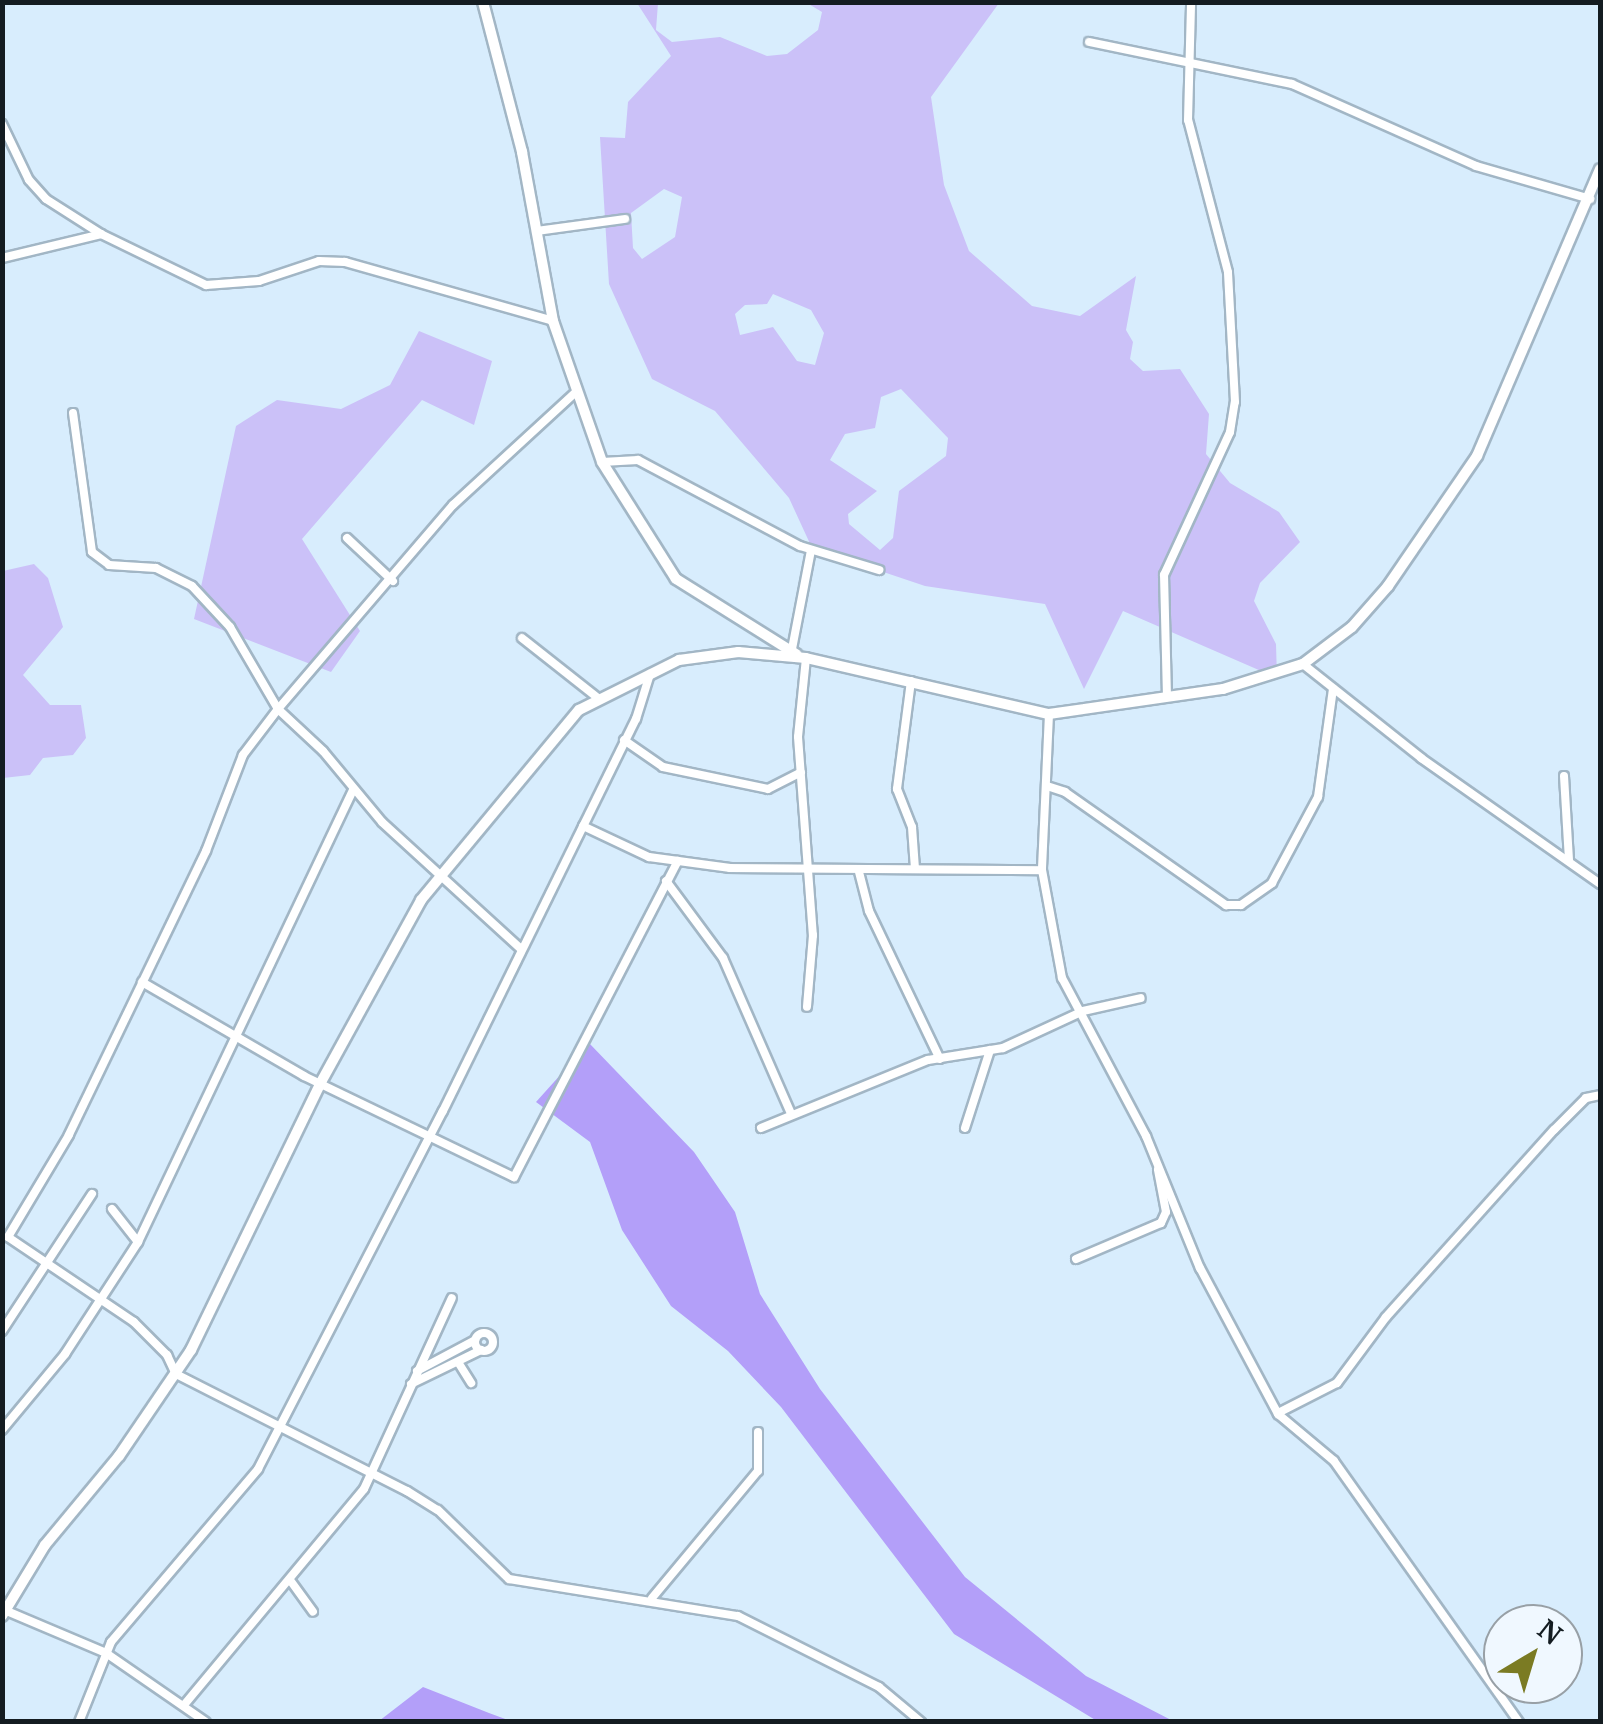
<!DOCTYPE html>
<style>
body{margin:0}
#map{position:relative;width:1603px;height:1724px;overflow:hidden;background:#d8edfd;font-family:"PT Serif",serif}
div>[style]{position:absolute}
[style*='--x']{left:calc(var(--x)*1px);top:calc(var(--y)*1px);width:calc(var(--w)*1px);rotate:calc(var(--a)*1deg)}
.green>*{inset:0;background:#cbc1f8}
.forest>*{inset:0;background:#b39ff9}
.roads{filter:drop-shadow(2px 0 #a2b6c5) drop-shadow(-2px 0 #a2b6c5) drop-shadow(0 2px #a2b6c5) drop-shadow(0 -2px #a2b6c5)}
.street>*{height:8px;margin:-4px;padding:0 4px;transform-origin:4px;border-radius:4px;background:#fff}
.street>.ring{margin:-4px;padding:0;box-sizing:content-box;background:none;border:8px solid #fff;border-radius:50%}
.secondary>*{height:10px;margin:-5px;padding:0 5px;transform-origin:5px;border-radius:5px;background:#fff}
span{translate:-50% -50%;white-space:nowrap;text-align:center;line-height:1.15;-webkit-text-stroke:8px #f0f8ff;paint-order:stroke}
.frame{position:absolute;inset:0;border:5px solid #141c21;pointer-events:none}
.north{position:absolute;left:1483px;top:1604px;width:100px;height:100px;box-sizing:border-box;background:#f0f8ff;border:2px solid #98a0a6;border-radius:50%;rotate:38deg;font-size:28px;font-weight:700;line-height:40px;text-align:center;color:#141c21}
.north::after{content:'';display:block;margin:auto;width:35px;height:45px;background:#7b7b23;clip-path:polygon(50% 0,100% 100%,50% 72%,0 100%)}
</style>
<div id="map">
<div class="green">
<div style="clip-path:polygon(evenodd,637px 3px,658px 3px,656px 30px,672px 42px,720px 37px,767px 56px,787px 54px,818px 30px,822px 12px,807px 3px,999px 3px,931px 97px,944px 185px,969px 251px,1032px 306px,1080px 316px,1136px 276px,1126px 330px,1133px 342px,1130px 359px,1143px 371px,1180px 369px,1209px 414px,1206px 454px,1230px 483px,1279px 512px,1300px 542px,1260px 583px,1254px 601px,1276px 644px,1277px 678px,1123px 611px,1084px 689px,1045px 604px,925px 586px,812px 548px,789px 498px,715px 411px,652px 379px,609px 284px,600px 137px,625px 138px,628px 102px,671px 56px,637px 3px,664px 189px,682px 197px,675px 237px,642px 259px,633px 248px,631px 213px,664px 189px,637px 3px,773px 294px,811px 310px,824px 333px,815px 365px,797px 361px,773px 327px,740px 335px,735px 314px,745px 305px,767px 304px,773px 294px,637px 3px,901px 389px,948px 438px,946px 456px,899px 491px,893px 538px,880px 550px,849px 524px,848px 514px,877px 491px,830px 460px,845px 434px,875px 428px,881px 397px,901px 389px)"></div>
<div style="clip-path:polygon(419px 331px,492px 361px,474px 425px,422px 400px,302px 539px,360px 631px,331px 672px,194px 619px,236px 426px,277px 400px,341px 409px,390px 385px)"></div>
<div style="clip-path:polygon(34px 564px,48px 578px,63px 627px,23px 675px,50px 705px,81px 705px,86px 738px,73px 755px,43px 758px,30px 775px,3px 778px,3px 571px)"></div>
</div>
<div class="forest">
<div style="clip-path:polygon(589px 1043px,694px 1152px,735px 1212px,760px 1294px,820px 1389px,965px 1577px,1086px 1676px,1173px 1721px,1097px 1721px,954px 1634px,781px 1407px,728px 1351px,671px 1306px,622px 1230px,590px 1142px,536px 1102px)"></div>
<div style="clip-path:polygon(423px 1687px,489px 1713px,511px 1721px,379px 1721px)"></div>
</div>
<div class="roads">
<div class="street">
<div style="--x:1089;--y:42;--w:207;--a:11.7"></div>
<div style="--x:1292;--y:84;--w:201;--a:24"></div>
<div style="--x:1476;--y:166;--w:119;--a:16.1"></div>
<div style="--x:2;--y:124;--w:62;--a:64.3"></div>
<div style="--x:29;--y:180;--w:25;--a:48"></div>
<div style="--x:46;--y:199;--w:65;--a:32.5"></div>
<div style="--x:537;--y:231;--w:89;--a:-7.8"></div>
<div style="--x:2;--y:258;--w:102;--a:-13.6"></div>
<div style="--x:101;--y:234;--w:117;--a:25.9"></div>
<div style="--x:206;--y:285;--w:53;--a:-4.3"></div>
<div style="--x:259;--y:281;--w:63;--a:-18.4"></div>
<div style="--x:319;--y:261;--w:26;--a:2"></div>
<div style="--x:345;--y:262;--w:216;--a:15.8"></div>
<div style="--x:73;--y:413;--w:140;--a:82.2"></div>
<div style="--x:92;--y:552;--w:21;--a:37"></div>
<div style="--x:109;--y:565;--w:47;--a:3.7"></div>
<div style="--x:156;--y:568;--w:40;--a:26.6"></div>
<div style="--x:192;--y:586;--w:56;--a:47.2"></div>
<div style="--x:230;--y:627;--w:95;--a:59.7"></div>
<div style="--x:278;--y:709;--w:269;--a:-49.4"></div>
<div style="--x:453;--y:505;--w:166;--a:-42.6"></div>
<div style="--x:602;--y:462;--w:36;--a:-3"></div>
<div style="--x:638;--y:460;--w:183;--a:28"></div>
<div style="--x:800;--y:546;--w:83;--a:16.9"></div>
<div style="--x:347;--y:538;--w:63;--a:43.1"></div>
<div style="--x:522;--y:638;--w:97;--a:38.3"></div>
<div style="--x:792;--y:649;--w:101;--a:-79.1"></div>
<div style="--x:806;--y:658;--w:79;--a:95.8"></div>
<div style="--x:798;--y:737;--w:199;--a:85.7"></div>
<div style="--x:813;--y:935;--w:72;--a:94.8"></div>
<div style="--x:1303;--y:664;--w:151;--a:38.5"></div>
<div style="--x:1421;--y:758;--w:219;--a:35.1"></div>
<div style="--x:911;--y:681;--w:109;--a:97.4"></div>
<div style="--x:897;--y:789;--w:41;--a:68.5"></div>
<div style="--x:912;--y:827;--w:42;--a:85.9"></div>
<div style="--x:1167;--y:697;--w:122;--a:-91.4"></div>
<div style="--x:1164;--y:575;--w:157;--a:-65.2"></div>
<div style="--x:1230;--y:432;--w:30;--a:-81"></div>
<div style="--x:1235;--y:402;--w:130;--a:-93.1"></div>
<div style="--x:1228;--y:272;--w:157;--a:-104.7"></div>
<div style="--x:1188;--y:120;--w:118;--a:-88.5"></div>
<div style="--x:1049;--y:714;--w:156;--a:92.6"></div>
<div style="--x:1042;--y:870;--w:110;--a:79.5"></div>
<div style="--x:1062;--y:978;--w:179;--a:62"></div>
<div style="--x:1146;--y:1136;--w:143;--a:67.8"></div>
<div style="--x:1200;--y:1268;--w:166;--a:61.9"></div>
<div style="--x:1278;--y:1414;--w:73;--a:40"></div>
<div style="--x:1334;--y:1461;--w:320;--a:54.7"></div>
<div style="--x:624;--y:740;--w:47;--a:34.7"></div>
<div style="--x:663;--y:767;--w:107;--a:11.8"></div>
<div style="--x:768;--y:789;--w:37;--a:-27"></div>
<div style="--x:1564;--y:776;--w:84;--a:86.6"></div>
<div style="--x:1047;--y:786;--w:19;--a:18"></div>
<div style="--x:1065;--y:792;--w:197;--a:35.1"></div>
<div style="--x:1226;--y:905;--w:15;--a:0"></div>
<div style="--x:1241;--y:905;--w:38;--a:-35"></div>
<div style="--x:1272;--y:883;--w:98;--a:-61.9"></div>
<div style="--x:1318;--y:797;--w:109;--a:-82.1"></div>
<div style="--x:583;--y:826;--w:73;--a:25.2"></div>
<div style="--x:649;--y:857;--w:82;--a:7.7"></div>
<div style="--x:730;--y:868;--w:312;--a:0.4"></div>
<div style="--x:859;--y:872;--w:40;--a:75.6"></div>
<div style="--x:869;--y:911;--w:164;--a:64.4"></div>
<div style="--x:666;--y:881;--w:96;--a:53.5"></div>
<div style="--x:723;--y:958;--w:170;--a:66.4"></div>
<div style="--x:521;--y:949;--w:188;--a:-137.6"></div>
<div style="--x:382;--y:822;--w:92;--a:-129.7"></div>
<div style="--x:323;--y:751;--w:62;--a:-137"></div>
<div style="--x:278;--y:709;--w:58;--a:127.3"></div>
<div style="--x:243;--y:755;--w:103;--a:111.1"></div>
<div style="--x:206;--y:851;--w:315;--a:115.8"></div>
<div style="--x:69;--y:1135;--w:119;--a:120.9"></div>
<div style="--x:8;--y:1237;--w:152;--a:34"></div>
<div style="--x:134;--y:1322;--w:47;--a:45"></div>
<div style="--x:167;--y:1355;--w:21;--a:65"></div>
<div style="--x:176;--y:1374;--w:259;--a:26.9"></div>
<div style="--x:407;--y:1491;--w:36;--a:32"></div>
<div style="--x:438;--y:1510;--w:99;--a:44.2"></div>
<div style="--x:509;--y:1579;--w:232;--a:9.2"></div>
<div style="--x:738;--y:1616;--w:158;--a:26.7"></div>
<div style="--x:879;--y:1687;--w:55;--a:39.8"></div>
<div style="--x:142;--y:982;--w:187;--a:30.1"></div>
<div style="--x:304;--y:1076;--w:233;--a:25.7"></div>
<div style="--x:514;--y:1177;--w:356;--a:-62.6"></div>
<div style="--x:761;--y:1128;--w:180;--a:-22.2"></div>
<div style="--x:928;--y:1060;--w:76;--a:-9.1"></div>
<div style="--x:1003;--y:1048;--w:88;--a:-24.8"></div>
<div style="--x:1083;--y:1011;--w:59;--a:-12.6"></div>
<div style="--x:965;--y:1128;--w:82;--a:-72.2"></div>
<div style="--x:112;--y:1209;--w:42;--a:51.8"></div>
<div style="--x:1076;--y:1259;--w:92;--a:-23"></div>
<div style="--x:1161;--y:1223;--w:12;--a:-66"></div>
<div style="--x:1166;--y:1212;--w:43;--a:-100.8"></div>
<div style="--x:2;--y:1331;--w:164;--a:-56.7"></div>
<div class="ring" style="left:475px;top:1333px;width:10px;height:10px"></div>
<div style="--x:458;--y:1362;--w:25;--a:58"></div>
<div style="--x:417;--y:1371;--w:66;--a:-28.1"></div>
<div style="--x:411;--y:1384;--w:78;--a:-25.9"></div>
<div style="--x:1278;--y:1413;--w:66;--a:-27"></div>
<div style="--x:1337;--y:1383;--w:82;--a:-53.4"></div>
<div style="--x:1386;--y:1317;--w:251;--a:-48.1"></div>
<div style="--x:1554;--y:1130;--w:45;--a:-45"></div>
<div style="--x:1586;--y:1098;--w:14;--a:-12"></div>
<div style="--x:2;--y:1430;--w:99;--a:-50.3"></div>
<div style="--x:65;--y:1354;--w:134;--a:-56.9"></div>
<div style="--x:138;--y:1242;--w:501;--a:-64.56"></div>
<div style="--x:290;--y:1580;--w:39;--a:54"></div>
<div style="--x:652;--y:1598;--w:165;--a:-50.2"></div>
<div style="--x:758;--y:1471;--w:39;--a:-90"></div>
<div style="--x:2;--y:1609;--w:113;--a:22.9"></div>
<div style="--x:106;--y:1653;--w:121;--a:34.6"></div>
<div style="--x:184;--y:1705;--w:281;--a:-50.2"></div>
<div style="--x:364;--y:1489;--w:210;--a:-65.3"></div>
<div style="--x:79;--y:1722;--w:86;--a:-68.2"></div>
<div style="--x:111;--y:1642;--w:227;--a:-49.6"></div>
<div style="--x:258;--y:1469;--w:403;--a:-62.7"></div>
<div style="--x:443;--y:1111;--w:437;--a:-63.8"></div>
<div style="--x:636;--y:719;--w:47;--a:-72.7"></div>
</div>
<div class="secondary">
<div style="--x:483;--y:2;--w:155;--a:75.4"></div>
<div style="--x:522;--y:152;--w:172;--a:79.6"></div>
<div style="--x:553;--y:321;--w:149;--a:70.8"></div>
<div style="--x:602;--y:462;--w:138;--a:57.7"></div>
<div style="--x:676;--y:579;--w:142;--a:32"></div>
<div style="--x:2;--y:1616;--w:83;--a:-58.8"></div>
<div style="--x:45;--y:1545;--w:116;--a:-50.3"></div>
<div style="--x:119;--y:1456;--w:128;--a:-55.8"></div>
<div style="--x:191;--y:1350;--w:296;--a:-64.1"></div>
<div style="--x:320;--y:1084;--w:210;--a:-61.2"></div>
<div style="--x:421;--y:900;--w:247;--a:-50.3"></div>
<div style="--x:579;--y:710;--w:112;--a:-26.6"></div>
<div style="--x:679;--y:660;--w:60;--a:-7.7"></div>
<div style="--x:738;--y:652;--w:68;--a:5"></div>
<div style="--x:806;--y:658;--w:249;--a:13"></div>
<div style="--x:1049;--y:714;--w:176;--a:-8.2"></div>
<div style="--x:1223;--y:689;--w:84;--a:-17.4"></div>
<div style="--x:1303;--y:664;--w:61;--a:-37.1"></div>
<div style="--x:1352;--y:627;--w:55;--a:-48.7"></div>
<div style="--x:1388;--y:586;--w:158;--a:-55.6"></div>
<div style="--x:1477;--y:456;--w:312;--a:-66.8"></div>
</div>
</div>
<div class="frame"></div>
<div class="north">N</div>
</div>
